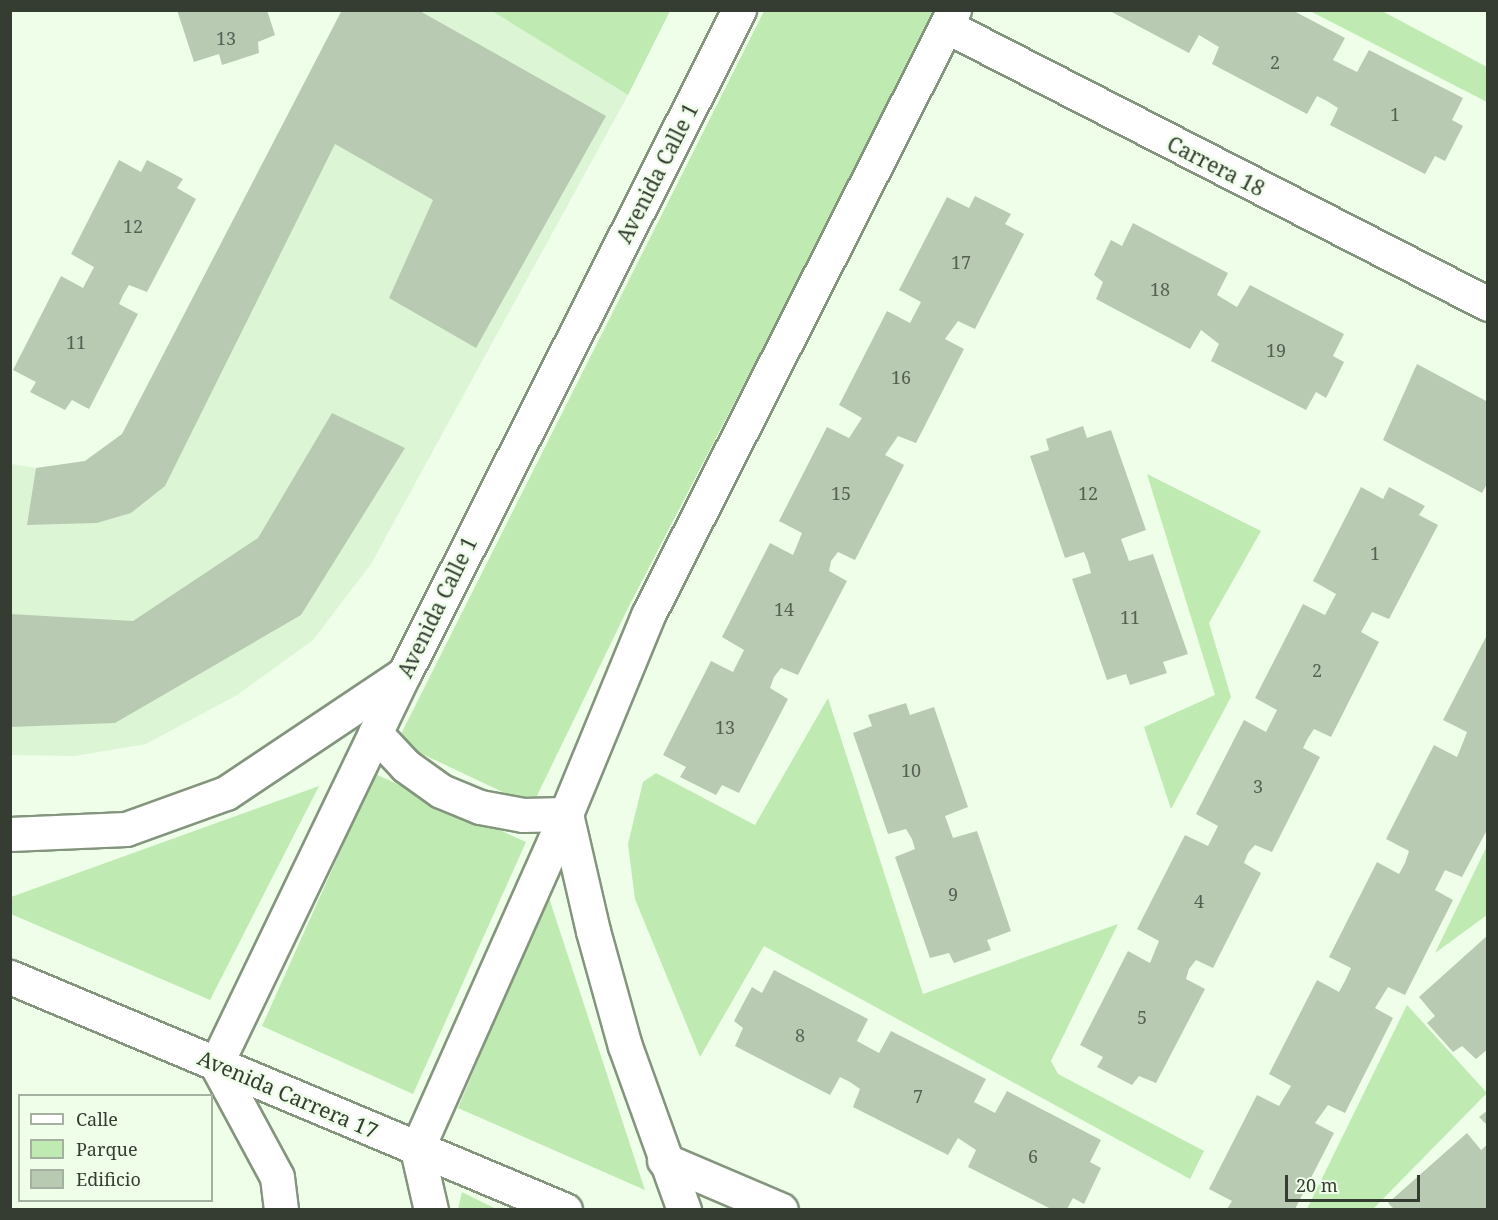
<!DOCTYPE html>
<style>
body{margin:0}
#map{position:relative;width:1498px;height:1220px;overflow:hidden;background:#eefee9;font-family:"Noto Serif",serif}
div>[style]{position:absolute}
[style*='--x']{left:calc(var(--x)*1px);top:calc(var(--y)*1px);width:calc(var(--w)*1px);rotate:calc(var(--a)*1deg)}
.built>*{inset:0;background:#dcf6d5}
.green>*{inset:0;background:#bfeab2}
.building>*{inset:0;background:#b8cbb2}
.roads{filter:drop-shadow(2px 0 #83957d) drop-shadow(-2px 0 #83957d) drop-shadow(0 2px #83957d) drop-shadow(0 -2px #83957d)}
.minor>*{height:33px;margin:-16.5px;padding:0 16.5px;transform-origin:16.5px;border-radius:16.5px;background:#fff}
.secondary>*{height:33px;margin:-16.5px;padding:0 16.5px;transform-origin:16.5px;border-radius:16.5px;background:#fff}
.primary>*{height:33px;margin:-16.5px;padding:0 16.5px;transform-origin:16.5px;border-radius:16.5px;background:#fff}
span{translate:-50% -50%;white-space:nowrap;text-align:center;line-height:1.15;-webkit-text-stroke:5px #eefee9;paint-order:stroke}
.number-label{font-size:18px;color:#566053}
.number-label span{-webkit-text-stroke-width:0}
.street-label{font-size:21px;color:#353d33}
.frame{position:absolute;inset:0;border:12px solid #353d33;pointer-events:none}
.legend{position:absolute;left:18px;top:1094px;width:195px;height:108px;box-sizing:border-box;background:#eefee9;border:2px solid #a4b1a0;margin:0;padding:8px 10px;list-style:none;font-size:18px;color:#353d33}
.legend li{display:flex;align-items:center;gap:12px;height:30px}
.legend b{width:30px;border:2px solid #a4b1a0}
.scale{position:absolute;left:1285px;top:1175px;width:135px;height:27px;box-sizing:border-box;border:3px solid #353d33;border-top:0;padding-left:8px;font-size:18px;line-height:21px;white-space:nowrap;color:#353d33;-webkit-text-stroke:4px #eefee9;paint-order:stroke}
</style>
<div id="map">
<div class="built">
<div style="clip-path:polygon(342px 11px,492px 11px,628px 95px,371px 564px,313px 640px,237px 695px,146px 744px,75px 756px,11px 755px,11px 464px,37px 468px,85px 461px,122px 434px)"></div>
</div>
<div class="green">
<div style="clip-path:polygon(492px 11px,670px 11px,628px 95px)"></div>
<div style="clip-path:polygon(764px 11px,937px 11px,629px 606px,532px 806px,397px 742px)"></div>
<div style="clip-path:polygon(1310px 11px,1382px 11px,1487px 67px,1487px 102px)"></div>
<div style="clip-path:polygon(1147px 474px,1261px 531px,1209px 623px,1231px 697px,1171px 809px,1144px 727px,1215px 695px)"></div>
<div style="clip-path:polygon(828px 698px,923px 994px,1118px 924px,1051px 1061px,1058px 1074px,1204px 1151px,1190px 1179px,764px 946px,700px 1057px,635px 899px,628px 844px,643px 782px,656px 773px,755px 825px)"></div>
<div style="clip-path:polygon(375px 774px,526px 842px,413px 1094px,262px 1026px)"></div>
<div style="clip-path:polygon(319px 786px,210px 1000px,11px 914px,11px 897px)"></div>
<div style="clip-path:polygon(1487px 846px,1487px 915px,1435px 953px)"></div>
<div style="clip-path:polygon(548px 895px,645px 1190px,458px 1108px)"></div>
<div style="clip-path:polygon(1407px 1005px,1487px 1093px,1373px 1209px,1307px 1209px)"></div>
<div style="clip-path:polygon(462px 1192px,496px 1209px,458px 1209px)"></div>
</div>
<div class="building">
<div style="clip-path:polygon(177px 10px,267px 10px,275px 35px,258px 42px,259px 53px,222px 65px,219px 54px,194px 62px)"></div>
<div style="clip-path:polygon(342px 10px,418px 10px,606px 116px,476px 348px,389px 298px,433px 200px,335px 144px,165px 486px,131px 513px,97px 523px,27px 525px,36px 468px,85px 461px,122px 434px)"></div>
<div style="clip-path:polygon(1108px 10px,1292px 10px,1345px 38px,1333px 60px,1357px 72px,1369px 50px,1463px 98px,1452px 120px,1463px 126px,1445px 161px,1435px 156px,1425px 174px,1330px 125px,1338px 108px,1327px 101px,1317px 96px,1307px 114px,1212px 64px,1219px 47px,1199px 35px,1189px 53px)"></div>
<div style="clip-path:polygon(119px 160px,141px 172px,147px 160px,183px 179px,177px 188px,196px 199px,147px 292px,129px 285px,123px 295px,119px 304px,138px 314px,89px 409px,72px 400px,65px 410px,30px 392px,36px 382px,13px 370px,61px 276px,83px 288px,94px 267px,71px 254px)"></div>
<div style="clip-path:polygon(975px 196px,1011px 214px,1005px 224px,1024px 234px,975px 329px,958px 321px,945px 339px,964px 349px,916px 443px,898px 436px,885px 455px,904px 465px,855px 560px,838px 552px,831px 561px,829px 571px,847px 581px,798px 675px,781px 668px,774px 677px,770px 688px,788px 699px,739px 793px,722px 785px,716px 795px,680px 777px,686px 767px,663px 755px,711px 661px,733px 672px,744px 650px,722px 637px,770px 543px,793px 555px,802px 533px,779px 521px,827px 427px,849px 438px,862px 418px,839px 405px,887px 311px,910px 323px,921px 302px,899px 290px,947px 197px,969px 208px)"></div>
<div style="clip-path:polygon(1133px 223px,1228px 273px,1217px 295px,1237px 307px,1250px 285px,1344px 334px,1333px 356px,1344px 362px,1326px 398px,1316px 392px,1306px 410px,1211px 361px,1219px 344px,1201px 330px,1190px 349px,1096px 299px,1103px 282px,1094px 275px,1111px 240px,1122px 246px)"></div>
<div style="clip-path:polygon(1417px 364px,1488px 402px,1488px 482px,1482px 493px,1383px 440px)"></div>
<div style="clip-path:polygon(332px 413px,405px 448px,301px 615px,115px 723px,10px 727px,10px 614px,133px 621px,258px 538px)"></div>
<div style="clip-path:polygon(1083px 426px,1087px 438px,1111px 430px,1146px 530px,1121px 539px,1129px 561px,1153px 554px,1188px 654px,1163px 662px,1167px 673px,1130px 685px,1126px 674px,1107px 680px,1072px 579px,1091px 573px,1088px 562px,1084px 552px,1065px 558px,1030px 456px,1049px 450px,1046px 439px)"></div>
<div style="clip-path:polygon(1361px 487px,1383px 499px,1389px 487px,1425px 506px,1419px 515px,1438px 525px,1389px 619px,1372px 612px,1361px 632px,1379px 642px,1331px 737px,1314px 729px,1308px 738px,1303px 748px,1320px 757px,1272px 852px,1255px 845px,1248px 853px,1244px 863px,1261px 873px,1213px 968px,1196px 960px,1189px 969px,1186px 979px,1205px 989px,1156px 1083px,1139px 1076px,1132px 1085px,1097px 1067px,1103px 1057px,1080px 1045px,1128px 951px,1150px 963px,1159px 941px,1137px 929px,1185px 835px,1208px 846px,1218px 826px,1196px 814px,1244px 720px,1266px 732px,1277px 710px,1255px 698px,1303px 604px,1325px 615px,1336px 594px,1313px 581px)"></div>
<div style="clip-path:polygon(1488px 633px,1488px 828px,1462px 877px,1445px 870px,1435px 890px,1453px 900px,1405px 995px,1388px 987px,1375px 1008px,1393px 1018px,1345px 1113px,1328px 1105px,1315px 1123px,1334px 1133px,1295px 1209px,1227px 1209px,1232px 1201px,1209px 1189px,1257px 1095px,1279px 1106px,1291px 1086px,1269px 1074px,1317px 980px,1339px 992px,1345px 981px,1351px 968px,1329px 957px,1377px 862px,1399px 874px,1405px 863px,1409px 851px,1386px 839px,1434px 745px,1457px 757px,1462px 745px,1467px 732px,1443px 720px)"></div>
<div style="clip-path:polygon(906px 703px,910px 715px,934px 707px,968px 807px,945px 816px,953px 838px,977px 831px,1011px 931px,987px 940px,991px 950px,954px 963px,949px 953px,930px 958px,895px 857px,915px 849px,912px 839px,906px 829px,888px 834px,853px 733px,872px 726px,868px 715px)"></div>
<div style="clip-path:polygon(1488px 935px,1488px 1049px,1476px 1059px,1462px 1046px,1453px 1052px,1427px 1023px,1435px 1016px,1419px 997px)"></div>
<div style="clip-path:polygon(774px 970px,868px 1019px,857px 1041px,879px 1053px,891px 1031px,986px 1079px,974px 1102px,995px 1113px,1007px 1091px,1101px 1140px,1090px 1162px,1101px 1168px,1084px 1204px,1073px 1198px,1067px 1209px,1051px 1209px,968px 1167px,976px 1150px,958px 1138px,948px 1155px,853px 1107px,860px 1089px,850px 1082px,840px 1077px,830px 1095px,735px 1046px,743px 1028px,734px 1021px,752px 987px,762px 993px)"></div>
<div style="clip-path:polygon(1488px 1110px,1488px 1126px,1479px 1117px)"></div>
<div style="clip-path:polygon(1467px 1133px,1481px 1150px,1488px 1144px,1488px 1209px,1394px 1209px,1388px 1203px)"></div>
</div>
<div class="roads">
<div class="minor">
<div style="--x:946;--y:26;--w:609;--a:27.15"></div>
<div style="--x:10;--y:834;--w:116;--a:-2.5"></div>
<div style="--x:126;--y:829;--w:106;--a:-19.8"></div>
<div style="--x:226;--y:793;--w:214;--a:-33.8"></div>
<div style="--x:664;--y:1160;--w:127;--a:23.1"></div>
</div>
<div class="secondary">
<div style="--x:216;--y:1064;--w:128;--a:61.6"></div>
<div style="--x:277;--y:1177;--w:33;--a:83"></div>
<div style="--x:417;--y:1149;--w:63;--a:77.1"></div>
</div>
<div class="primary">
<div style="--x:375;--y:733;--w:45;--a:46.8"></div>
<div style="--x:406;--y:766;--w:43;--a:35.5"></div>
<div style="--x:441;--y:791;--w:42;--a:22.3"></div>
<div style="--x:480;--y:807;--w:44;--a:10.5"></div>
<div style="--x:523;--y:815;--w:43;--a:-1.3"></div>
<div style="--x:566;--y:814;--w:120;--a:77"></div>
<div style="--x:593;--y:931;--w:119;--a:74.5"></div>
<div style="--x:625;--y:1046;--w:174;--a:70.2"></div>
<div style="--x:10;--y:977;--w:602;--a:22.77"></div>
<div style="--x:216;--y:1064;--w:433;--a:-64.3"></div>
<div style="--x:404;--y:674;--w:744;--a:-63.23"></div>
<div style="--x:417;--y:1149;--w:367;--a:-66"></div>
<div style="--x:566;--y:814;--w:215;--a:-67.6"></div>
<div style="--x:648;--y:615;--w:678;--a:-63.17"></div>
</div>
</div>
<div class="number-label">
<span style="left:226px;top:38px">13</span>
<span style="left:1275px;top:62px">2</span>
<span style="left:1395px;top:114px">1</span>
<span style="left:133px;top:226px">12</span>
<span style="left:961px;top:262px">17</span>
<span style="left:1160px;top:289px">18</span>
<span style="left:76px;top:342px">11</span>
<span style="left:1276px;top:350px">19</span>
<span style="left:901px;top:377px">16</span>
<span style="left:841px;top:493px">15</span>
<span style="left:1088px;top:493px">12</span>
<span style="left:1375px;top:553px">1</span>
<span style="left:784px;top:609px">14</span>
<span style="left:1130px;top:617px">11</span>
<span style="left:1317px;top:670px">2</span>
<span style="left:725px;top:727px">13</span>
<span style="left:911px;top:770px">10</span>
<span style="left:1258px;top:786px">3</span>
<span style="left:953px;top:894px">9</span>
<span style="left:1199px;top:901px">4</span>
<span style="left:1142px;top:1017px">5</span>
<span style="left:800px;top:1035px">8</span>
<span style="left:918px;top:1096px">7</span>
<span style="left:1033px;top:1156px">6</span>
</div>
<div class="street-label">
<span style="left:1216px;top:166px;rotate:27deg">Carrera 18</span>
<span style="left:657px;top:173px;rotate:-63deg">Avenida Calle 1</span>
<span style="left:437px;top:607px;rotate:-64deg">Avenida Calle 1</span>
<span style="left:288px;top:1094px;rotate:23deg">Avenida Carrera 17</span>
</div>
<div class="frame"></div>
<ul class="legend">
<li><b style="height:8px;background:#fff"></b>Calle</li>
<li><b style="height:16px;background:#bfeab2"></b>Parque</li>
<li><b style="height:16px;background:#b8cbb2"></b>Edificio</li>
</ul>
<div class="scale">20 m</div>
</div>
